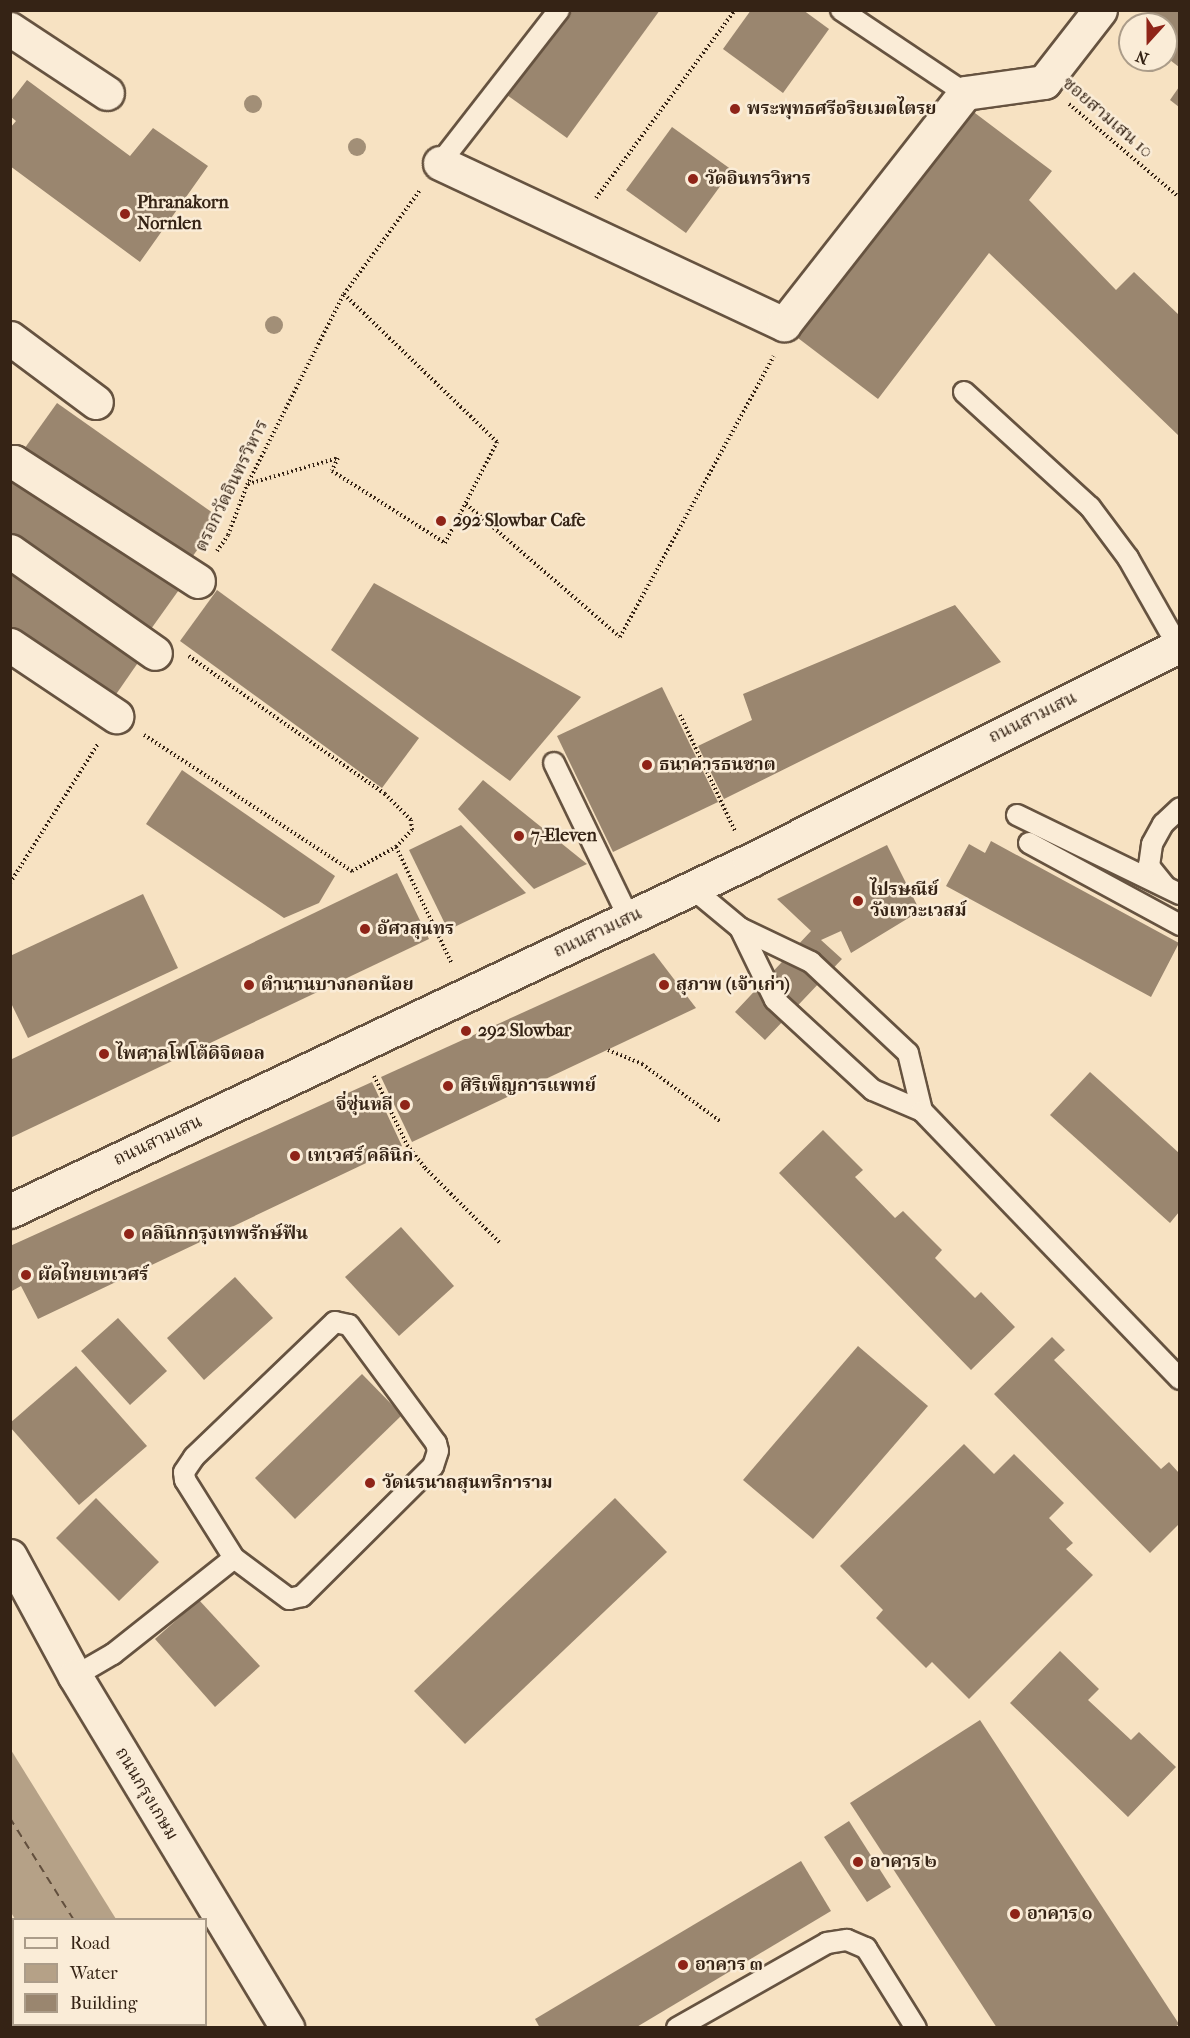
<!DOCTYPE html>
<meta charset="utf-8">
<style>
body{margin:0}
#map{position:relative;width:1190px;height:2038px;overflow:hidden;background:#f7e2c2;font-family:"IM FELL French Canon","Noto Serif Thai",serif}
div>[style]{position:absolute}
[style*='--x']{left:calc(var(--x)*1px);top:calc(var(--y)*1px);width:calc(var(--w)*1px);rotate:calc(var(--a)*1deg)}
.water>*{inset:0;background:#b5a187}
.ferry>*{height:1.5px;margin-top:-0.75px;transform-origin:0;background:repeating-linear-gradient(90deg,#624f3d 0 8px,transparent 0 14px)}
.building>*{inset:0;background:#9a866f}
.path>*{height:4px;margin-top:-2px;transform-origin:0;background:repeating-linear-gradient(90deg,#352315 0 1.5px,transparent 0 4.5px)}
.roads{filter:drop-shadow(2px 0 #665340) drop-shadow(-2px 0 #665340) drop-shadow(0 2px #665340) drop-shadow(0 -2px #665340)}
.service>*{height:20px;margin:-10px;padding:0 10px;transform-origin:10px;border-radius:10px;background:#faecd7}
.minor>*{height:33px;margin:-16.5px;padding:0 16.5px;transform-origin:16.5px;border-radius:16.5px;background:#faecd7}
.secondary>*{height:33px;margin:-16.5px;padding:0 16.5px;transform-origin:16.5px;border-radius:16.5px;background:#faecd7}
.trees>*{width:18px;height:18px;margin:-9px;border-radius:50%;background:#a28f77}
.dots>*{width:16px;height:16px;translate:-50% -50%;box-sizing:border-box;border:3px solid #faecd7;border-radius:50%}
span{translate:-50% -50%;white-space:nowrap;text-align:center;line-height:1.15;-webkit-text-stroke:5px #faecd7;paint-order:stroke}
.poi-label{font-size:18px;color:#352315;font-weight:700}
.left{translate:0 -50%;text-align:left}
.right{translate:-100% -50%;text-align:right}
.street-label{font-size:18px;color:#352315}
.frame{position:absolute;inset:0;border:12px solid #352315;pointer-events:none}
.legend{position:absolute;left:12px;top:1918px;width:195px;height:108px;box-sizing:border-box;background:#faecd7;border:2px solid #ab9c89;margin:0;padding:8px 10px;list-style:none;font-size:18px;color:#352315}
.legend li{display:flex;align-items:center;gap:12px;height:30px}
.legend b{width:30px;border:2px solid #ab9c89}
.north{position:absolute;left:1118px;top:12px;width:60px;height:60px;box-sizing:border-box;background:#faecd7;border:2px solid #ab9c89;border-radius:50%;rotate:201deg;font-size:16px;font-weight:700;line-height:24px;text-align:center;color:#352315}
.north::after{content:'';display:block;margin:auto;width:21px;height:27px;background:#8f2418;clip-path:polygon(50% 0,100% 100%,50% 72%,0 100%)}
</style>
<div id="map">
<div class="water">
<div style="clip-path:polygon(11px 1750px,116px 1919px,15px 1919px,10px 1911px)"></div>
</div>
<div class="ferry">
<div style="--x:10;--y:1818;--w:120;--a:57.9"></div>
<div style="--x:140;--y:2024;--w:4;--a:63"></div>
</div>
<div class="building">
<div style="clip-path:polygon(569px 10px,660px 10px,567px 138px,507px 95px)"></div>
<div style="clip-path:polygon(751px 10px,803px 10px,829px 29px,783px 93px,723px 49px)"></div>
<div style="clip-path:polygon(1150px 10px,1179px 10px,1179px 67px,1166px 57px,1166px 24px,1140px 24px)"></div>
<div style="clip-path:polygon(27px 80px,130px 156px,153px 128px,208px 166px,140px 262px,10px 166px,10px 128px,16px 121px,10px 116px,10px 102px)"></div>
<div style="clip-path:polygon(1179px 87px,1179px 107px,1170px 100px)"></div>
<div style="clip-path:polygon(967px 107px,1052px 171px,1029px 200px,1116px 290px,1134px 272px,1179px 315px,1179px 436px,989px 253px,878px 399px,794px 335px)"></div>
<div style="clip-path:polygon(672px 127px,732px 170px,686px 233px,626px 190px)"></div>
<div style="clip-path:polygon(57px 403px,220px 518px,185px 567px,22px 452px)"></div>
<div style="clip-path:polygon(18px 472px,181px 587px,146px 636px,10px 540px,10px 483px)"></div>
<div style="clip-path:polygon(10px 561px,144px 654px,110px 703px,10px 633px)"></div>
<div style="clip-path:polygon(374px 583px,581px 697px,510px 781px,331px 650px)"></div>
<div style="clip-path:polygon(217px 590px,419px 738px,382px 788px,180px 641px)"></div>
<div style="clip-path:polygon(955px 605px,1001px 662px,724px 799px,698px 746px,752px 720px,743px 694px)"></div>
<div style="clip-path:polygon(662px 687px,718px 802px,613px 852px,557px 736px)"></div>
<div style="clip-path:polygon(182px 770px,335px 876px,319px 903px,284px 918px,146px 824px)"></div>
<div style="clip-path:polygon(483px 780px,587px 864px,534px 889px,458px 809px)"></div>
<div style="clip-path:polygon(461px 825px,526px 893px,448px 930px,409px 850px)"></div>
<div style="clip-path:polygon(991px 841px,1179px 943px,1151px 997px,946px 886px,969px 844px,985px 853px)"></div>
<div style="clip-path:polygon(887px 845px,920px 911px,851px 953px,841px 931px,821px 940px,842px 959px,765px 1040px,735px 1012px,811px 931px,777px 899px)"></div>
<div style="clip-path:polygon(397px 873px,429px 939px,10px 1138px,10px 1060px)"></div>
<div style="clip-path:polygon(143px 894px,178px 968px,28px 1038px,10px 1001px,10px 956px)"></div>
<div style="clip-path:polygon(654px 953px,696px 1008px,412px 1142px,381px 1077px)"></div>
<div style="clip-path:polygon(1090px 1072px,1179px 1153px,1179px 1212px,1170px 1223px,1050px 1115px)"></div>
<div style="clip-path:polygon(372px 1082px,402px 1146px,38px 1319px,21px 1286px,10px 1292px,10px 1246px)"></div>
<div style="clip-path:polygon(823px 1130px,863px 1170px,855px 1177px,895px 1218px,903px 1211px,942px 1250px,935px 1258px,975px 1298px,981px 1292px,1015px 1327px,971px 1370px,779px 1173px)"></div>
<div style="clip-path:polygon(401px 1227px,454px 1286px,399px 1336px,345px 1277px)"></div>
<div style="clip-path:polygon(235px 1277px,273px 1318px,204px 1380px,167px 1338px)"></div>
<div style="clip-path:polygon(118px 1318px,167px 1371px,130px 1405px,81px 1351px)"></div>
<div style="clip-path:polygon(1052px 1337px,1065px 1350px,1054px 1360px,1161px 1469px,1169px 1462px,1179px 1473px,1179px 1524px,1150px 1553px,994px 1394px)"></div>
<div style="clip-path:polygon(858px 1346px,928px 1406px,813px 1539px,743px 1480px)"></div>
<div style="clip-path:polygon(76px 1366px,147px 1446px,79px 1505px,10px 1427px,10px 1423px)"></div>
<div style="clip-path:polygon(362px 1374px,402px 1415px,295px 1519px,255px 1478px)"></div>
<div style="clip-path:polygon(964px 1444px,994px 1474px,1014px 1454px,1064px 1503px,1049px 1518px,1073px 1543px,1066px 1549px,1093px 1575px,969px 1699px,932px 1662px,926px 1668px,876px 1618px,883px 1610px,840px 1566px)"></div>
<div style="clip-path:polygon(96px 1498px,159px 1562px,119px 1601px,56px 1538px)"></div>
<div style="clip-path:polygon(615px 1498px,667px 1552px,465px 1744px,414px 1691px)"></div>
<div style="clip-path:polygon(199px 1600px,260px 1666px,215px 1707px,155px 1639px)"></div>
<div style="clip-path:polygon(1060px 1651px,1099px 1689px,1088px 1700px,1131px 1740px,1139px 1732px,1176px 1767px,1128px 1817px,1010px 1703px)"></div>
<div style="clip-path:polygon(980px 1720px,1179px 2024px,1174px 2028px,997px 2028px,850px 1803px)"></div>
<div style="clip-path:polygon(849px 1821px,891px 1887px,867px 1902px,824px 1837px)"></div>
<div style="clip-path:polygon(801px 1861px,831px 1911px,635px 2028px,540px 2028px,535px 2019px)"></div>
</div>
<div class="path">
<div style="--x:1069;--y:104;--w:145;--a:40.3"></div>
<div style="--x:596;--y:198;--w:234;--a:-53.5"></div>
<div style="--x:248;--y:484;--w:94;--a:-16.1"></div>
<div style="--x:338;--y:458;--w:14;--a:115"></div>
<div style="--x:332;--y:471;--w:134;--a:32.5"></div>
<div style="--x:445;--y:543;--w:114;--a:-62.8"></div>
<div style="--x:497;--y:442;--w:213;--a:-136"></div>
<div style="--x:466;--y:504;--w:203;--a:40.8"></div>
<div style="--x:620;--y:637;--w:320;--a:-61.3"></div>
<div style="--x:217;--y:551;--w:19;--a:-55"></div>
<div style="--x:228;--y:535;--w:53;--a:-69.2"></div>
<div style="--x:247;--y:485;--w:214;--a:-63.1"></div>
<div style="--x:344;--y:294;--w:129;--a:-53.8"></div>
<div style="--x:680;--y:715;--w:128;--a:64.6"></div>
<div style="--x:144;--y:735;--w:249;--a:33.2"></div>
<div style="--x:352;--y:871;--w:50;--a:-28.6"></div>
<div style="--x:396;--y:847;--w:23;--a:-47"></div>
<div style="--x:412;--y:830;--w:10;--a:-96"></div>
<div style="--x:411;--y:820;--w:37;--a:-135"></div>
<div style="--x:385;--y:794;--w:240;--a:-144.9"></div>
<div style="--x:396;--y:847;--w:130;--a:64.4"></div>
<div style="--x:10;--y:883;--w:165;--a:-57.7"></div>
<div style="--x:608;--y:1050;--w:37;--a:22"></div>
<div style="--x:642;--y:1064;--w:97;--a:36.2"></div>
<div style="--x:374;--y:1076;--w:76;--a:64.4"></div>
<div style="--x:407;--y:1145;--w:29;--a:52"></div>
<div style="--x:425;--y:1168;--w:107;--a:45"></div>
<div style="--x:10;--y:1966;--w:6;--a:51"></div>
<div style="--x:49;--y:2024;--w:4;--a:63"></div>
</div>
<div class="roads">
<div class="service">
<div style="--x:841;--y:10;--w:149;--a:33.8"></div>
<div style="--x:440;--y:163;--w:194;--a:-52.1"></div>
<div style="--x:964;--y:392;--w:171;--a:42.4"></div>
<div style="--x:1090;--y:507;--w:64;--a:53.3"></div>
<div style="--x:1128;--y:558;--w:101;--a:60.4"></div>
<div style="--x:554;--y:763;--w:172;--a:64.2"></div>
<div style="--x:1017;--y:815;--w:181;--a:25.9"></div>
<div style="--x:1029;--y:843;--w:172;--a:28.5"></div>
<div style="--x:1165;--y:886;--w:26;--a:-129"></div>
<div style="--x:1149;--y:866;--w:22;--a:-82"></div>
<div style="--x:1152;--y:844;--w:23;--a:-61"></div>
<div style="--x:1163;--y:824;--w:23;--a:-43"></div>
<div style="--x:692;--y:888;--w:62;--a:39.8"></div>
<div style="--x:740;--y:928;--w:79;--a:25.6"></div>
<div style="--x:811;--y:962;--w:133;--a:43.2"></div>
<div style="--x:908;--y:1053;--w:60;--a:76.4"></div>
<div style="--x:740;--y:928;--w:80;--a:64.1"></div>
<div style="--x:775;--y:1000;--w:133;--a:42.6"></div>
<div style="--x:873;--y:1090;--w:53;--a:23.2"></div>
<div style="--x:922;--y:1111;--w:372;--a:46.1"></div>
<div style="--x:335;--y:1322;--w:14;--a:12"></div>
<div style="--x:349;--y:1325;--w:147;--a:53.6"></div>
<div style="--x:436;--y:1443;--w:8;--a:76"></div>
<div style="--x:438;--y:1451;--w:16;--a:108"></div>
<div style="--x:433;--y:1466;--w:185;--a:135.2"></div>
<div style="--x:302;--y:1596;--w:13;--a:167"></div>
<div style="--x:289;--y:1599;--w:69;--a:-143.3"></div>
<div style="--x:234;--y:1558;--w:92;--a:-122.1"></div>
<div style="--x:185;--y:1480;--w:8;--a:-97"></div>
<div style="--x:184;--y:1472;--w:18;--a:-56"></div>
<div style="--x:194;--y:1457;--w:195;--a:-43.8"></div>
<div style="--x:75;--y:1676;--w:44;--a:-30.1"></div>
<div style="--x:113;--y:1654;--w:154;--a:-38.4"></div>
<div style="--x:677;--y:2028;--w:172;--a:-29.5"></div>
<div style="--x:827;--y:1943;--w:20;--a:-9"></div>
<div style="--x:847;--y:1940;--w:21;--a:23"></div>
<div style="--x:866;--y:1948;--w:94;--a:58"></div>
</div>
<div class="minor">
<div style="--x:10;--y:29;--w:116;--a:33.4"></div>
<div style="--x:440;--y:163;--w:380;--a:25.1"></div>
<div style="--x:784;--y:324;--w:293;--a:-51.9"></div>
<div style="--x:965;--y:93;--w:80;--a:-7.9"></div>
<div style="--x:1044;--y:82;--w:91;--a:-52.1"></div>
<div style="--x:10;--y:338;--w:107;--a:36.7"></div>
<div style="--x:10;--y:463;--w:4;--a:-14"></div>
<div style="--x:14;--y:462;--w:219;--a:32.9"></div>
<div style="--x:10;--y:551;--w:177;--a:35.1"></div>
<div style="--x:10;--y:645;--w:128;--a:33.8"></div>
<div style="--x:10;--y:1556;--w:136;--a:61.6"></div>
<div style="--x:75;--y:1676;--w:411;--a:58.9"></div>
</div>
<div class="secondary">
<div style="--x:10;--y:1211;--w:818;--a:-25.34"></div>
<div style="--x:749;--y:861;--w:482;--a:-26.6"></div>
</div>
</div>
<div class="trees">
<div style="left:253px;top:104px"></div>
<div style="left:357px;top:147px"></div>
<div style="left:274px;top:325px"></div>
</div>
<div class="dots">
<div style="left:735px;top:109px;background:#8f2418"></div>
<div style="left:693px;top:179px;background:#8f2418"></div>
<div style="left:125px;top:214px;background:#8f2418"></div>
<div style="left:441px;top:521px;background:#8f2418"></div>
<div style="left:647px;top:765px;background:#8f2418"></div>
<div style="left:519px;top:836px;background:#8f2418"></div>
<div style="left:858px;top:901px;background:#8f2418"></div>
<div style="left:365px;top:929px;background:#8f2418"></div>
<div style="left:249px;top:985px;background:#8f2418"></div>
<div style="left:664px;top:985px;background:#8f2418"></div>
<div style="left:466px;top:1031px;background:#8f2418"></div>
<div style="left:104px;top:1054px;background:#8f2418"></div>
<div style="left:448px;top:1086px;background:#8f2418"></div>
<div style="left:405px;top:1105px;background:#8f2418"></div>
<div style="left:295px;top:1156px;background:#8f2418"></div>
<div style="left:129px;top:1234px;background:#8f2418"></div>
<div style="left:26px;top:1275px;background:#8f2418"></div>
<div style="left:370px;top:1483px;background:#8f2418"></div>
<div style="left:858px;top:1862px;background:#8f2418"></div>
<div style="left:1015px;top:1914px;background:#8f2418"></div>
<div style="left:683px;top:1965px;background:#8f2418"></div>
</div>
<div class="poi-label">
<span class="left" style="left:747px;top:109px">พระพุทธศรีอริยเมตไตรย</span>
<span class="left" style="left:705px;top:179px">วัดอินทรวิหาร</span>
<span class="left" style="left:137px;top:214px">Phranakorn<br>Nornlen</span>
<span class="left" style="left:453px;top:521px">292 Slowbar Cafe</span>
<span class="left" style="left:659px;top:765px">ธนาคารธนชาต</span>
<span class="left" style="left:531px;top:836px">7-Eleven</span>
<span class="left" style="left:870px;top:901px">ไปรษณีย์<br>วังเทวะเวสม์</span>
<span class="left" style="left:377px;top:929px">อัศวสุนทร</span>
<span class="left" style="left:261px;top:985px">ตำนานบางกอกน้อย</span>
<span class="left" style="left:676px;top:985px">สุภาพ (เจ้าเก่า)</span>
<span class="left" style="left:478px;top:1031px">292 Slowbar</span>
<span class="left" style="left:116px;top:1054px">ไพศาลโฟโต้ดิจิตอล</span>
<span class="left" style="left:460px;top:1086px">ศิริเพ็ญการแพทย์</span>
<span class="right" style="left:393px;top:1105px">จี่ซุ่นหลี</span>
<span class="left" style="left:307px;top:1156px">เทเวศร์ คลินิก</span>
<span class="left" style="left:141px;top:1234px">คลินิกกรุงเทพรักษ์ฟัน</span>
<span class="left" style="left:38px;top:1275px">ผัดไทยเทเวศร์</span>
<span class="left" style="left:382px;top:1483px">วัดนรนาถสุนทริการาม</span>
<span class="left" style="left:870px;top:1862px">อาคาร ๒</span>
<span class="left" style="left:1027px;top:1914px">อาคาร ๑</span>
<span class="left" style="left:695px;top:1965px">อาคาร ๓</span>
</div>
<div class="street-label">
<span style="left:1107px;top:118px;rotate:41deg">ซอยสามเสน 10</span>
<span style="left:232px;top:486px;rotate:-64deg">ตรอกวัดอินทรวิหาร</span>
<span style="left:1033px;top:718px;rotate:-26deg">ถนนสามเสน</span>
<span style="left:598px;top:933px;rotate:-25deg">ถนนสามเสน</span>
<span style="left:158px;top:1141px;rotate:-25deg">ถนนสามเสน</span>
<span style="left:146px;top:1794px;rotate:59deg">ถนนกรุงเกษม</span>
</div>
<div class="frame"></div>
<ul class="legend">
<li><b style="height:8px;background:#faecd7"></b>Road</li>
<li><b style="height:16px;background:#b5a187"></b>Water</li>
<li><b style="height:16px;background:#9a866f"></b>Building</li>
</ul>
<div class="north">N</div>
</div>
